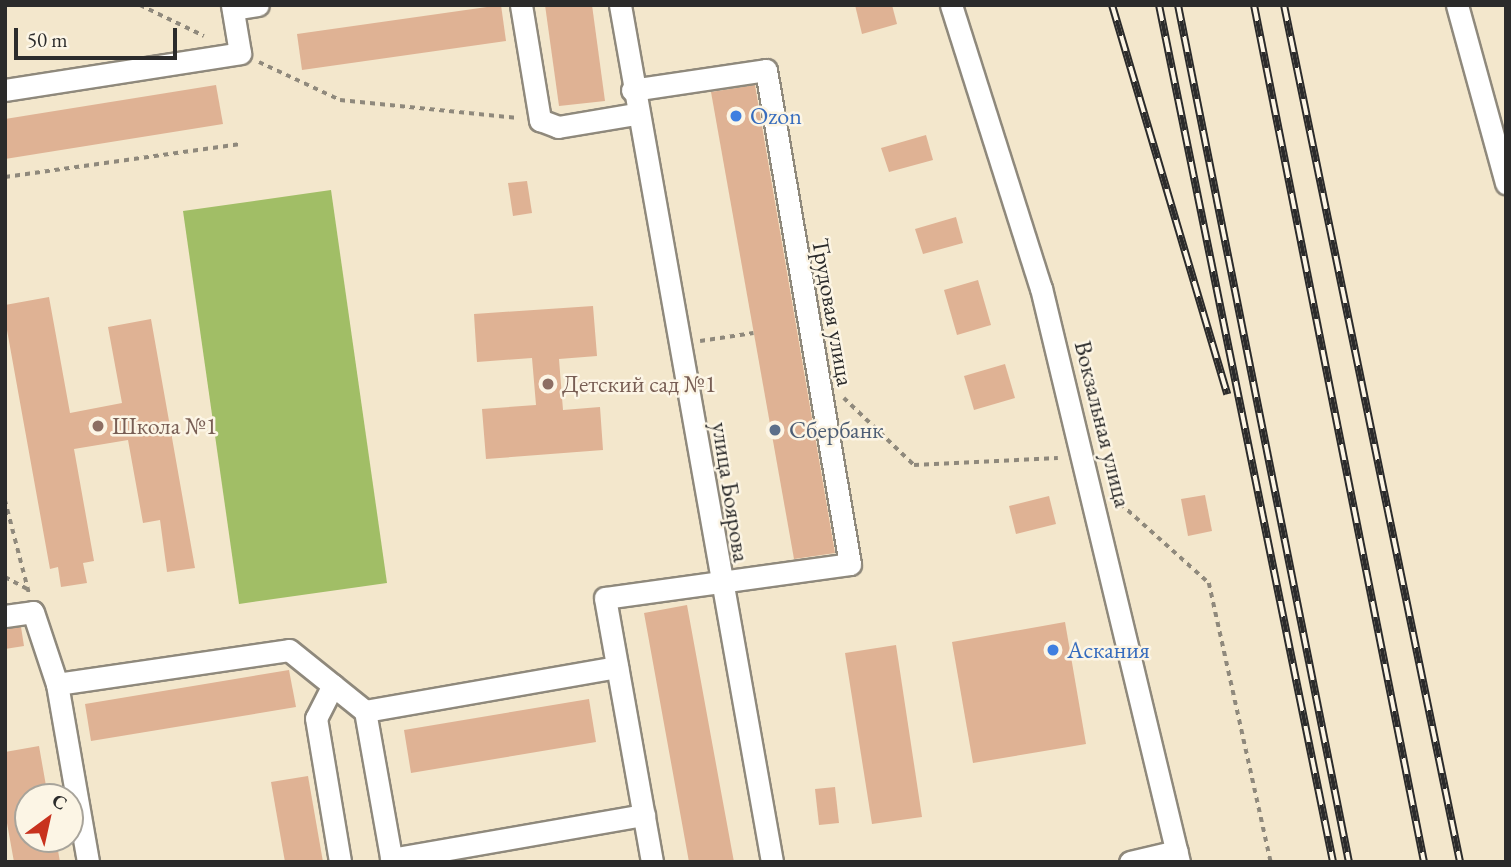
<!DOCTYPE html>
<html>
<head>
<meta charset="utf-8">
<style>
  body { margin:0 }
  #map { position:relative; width:1511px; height:867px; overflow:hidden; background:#f3e7cc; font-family:"EB Garamond",serif }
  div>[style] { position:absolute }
  .green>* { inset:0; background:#a1be66 }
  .building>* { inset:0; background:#dfb294 }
  .path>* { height:3.5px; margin-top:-1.75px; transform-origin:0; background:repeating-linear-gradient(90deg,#8f897c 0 5px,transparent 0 10px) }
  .roads { filter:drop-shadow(2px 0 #8f897c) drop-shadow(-2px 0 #8f897c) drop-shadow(0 2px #8f897c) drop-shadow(0 -2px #8f897c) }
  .minor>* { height:21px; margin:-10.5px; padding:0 10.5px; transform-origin:10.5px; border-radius:10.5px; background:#fff }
  .rail>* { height:8px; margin-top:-4px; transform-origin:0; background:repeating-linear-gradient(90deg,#fcf5e5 0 16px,#2b2b2b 0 32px); box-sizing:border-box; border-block:2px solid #2b2b2b }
  .dots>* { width:19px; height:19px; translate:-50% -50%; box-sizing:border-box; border:4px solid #fcf5e5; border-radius:50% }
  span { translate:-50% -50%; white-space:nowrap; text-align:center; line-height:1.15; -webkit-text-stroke:5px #fcf5e5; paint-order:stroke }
  .shop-label { font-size:24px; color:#366cbe }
  .left { translate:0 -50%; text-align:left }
  .street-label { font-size:24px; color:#2b2b2b }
  .education-label { font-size:24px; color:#785e54 }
  .service-label { font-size:24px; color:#4e5e75 }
  .frame { position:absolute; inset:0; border:7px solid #2b2b2b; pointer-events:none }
  .north { position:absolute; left:14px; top:783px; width:70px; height:70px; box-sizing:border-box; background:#fcf5e5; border:2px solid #a8a49b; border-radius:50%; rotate:33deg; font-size:19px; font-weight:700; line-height:28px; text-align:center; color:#2b2b2b }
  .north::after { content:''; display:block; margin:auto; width:24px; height:32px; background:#c8321e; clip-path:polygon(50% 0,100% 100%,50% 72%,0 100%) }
  .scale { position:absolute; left:14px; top:28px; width:163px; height:32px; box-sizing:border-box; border:4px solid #2b2b2b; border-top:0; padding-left:9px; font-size:21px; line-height:24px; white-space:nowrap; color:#2b2b2b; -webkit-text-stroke:5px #fcf5e5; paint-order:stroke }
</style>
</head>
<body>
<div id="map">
  <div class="green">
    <div style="clip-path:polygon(331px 190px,387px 583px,239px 604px,183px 211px)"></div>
  </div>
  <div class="building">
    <div style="clip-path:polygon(501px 5px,506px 41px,302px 70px,297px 34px)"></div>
    <div style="clip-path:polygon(545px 5px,592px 5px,605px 101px,559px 106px)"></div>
    <div style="clip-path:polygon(855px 5px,892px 5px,897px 24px,862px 34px)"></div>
    <div style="clip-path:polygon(216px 85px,223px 124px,5px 159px,5px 119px)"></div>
    <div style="clip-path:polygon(755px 85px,835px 553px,794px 559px,711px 92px)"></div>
    <div style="clip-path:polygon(926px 135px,933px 160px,889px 172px,881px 148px)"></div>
    <div style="clip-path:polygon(527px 181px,532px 213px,513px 216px,508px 183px)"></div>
    <div style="clip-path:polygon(956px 217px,963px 243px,923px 254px,915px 229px)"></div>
    <div style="clip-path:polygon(978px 280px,991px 325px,957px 335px,944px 290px)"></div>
    <div style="clip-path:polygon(49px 297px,70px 413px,122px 403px,108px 327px,151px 319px,195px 568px,167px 572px,160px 520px,143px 523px,128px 440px,74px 449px,94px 561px,83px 563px,87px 583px,61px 587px,58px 567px,50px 569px,5px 319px,5px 305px)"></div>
    <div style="clip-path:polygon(593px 306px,597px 356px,559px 359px,563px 410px,600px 407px,603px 450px,486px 459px,482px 409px,536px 405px,532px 358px,477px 362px,474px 314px)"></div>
    <div style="clip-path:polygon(1005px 364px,1015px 398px,974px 410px,964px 376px)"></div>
    <div style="clip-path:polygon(1205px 495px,1212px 531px,1188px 536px,1181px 499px)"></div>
    <div style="clip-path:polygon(1049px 496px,1056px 524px,1016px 534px,1009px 506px)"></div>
    <div style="clip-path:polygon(687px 605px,720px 786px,734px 862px,689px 862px,644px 613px)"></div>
    <div style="clip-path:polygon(1065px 622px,1086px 744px,973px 763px,952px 642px)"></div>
    <div style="clip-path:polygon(21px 627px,24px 646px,5px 649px,5px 629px)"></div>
    <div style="clip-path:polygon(896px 645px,922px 817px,872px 824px,845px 653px)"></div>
    <div style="clip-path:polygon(289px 670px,296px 707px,91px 741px,85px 704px)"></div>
    <div style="clip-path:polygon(589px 699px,596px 742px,411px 773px,404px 730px)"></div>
    <div style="clip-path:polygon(39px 746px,48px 797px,28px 797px,28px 839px,56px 839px,60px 862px,14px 862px,5px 812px,5px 752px)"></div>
    <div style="clip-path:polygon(308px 776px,323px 862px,285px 862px,271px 782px)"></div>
    <div style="clip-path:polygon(835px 787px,839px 823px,819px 825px,815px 789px)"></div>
  </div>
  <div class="path">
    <div style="left:140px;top:5px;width:71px;rotate:25.8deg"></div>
    <div style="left:259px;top:62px;width:89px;rotate:25.1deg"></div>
    <div style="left:340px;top:100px;width:179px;rotate:5.8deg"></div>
    <div style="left:5px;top:177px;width:236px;rotate:-8deg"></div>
    <div style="left:700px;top:341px;width:54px;rotate:-8.6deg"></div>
    <div style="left:844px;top:398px;width:97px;rotate:43.7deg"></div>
    <div style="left:914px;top:465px;width:144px;rotate:-2.8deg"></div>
    <div style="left:1113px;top:497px;width:129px;rotate:41.9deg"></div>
    <div style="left:1209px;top:583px;width:286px;rotate:77.5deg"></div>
    <div style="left:5px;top:500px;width:96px;rotate:75.5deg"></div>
    <div style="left:5px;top:577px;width:26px;rotate:28deg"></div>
  </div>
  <div class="roads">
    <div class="minor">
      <div style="left:521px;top:5px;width:117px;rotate:80.6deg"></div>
      <div style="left:540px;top:120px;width:19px;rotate:21deg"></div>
      <div style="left:558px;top:127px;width:79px;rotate:-9.5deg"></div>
      <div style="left:620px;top:5px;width:870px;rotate:79.94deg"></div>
      <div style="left:951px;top:5px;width:297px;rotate:72.4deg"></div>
      <div style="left:1041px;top:288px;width:590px;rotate:76.48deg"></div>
      <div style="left:1457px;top:5px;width:185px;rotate:74.6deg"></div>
      <div style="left:233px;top:9px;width:25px;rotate:-9deg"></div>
      <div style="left:5px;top:90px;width:238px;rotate:-8.9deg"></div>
      <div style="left:240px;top:53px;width:49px;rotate:-99.5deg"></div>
      <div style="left:632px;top:90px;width:135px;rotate:-8.5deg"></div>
      <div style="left:766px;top:70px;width:501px;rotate:80.35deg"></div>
      <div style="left:850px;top:564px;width:247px;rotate:172.1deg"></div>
      <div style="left:605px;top:598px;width:268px;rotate:79.9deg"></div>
      <div style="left:5px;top:616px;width:28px;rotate:-8deg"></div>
      <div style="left:33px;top:612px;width:76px;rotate:71.6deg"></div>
      <div style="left:57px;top:684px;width:181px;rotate:80.1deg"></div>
      <div style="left:57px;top:684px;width:234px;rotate:-8.3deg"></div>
      <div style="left:289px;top:650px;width:97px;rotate:38.8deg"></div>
      <div style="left:365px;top:711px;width:153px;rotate:79.9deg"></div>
      <div style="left:333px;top:685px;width:37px;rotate:117deg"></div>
      <div style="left:316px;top:718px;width:146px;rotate:80.5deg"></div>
      <div style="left:365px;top:711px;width:256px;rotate:-9.9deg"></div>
      <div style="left:391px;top:859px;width:257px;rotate:-9.9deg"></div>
      <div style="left:1130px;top:862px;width:48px;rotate:-13.2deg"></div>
    </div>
  </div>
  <div class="rail">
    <div style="left:1112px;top:5px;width:406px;rotate:73.5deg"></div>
    <div style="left:1159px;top:5px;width:874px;rotate:78.52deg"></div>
    <div style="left:1178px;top:5px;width:874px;rotate:78.72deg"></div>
    <div style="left:1254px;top:5px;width:874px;rotate:78.78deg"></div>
    <div style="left:1284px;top:5px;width:875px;rotate:78.39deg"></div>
  </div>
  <div class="dots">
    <div style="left:736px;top:116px;background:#3f7fe0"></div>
    <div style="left:548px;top:384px;background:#8d6e63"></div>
    <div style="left:98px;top:426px;background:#8d6e63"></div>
    <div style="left:775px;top:430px;background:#5c6f8a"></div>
    <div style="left:1053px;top:650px;background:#3f7fe0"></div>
  </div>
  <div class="shop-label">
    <span class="left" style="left:750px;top:116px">Ozon</span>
    <span class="left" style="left:1067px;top:650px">Аскания</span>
  </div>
  <div class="street-label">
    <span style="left:833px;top:312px;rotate:80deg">Трудовая улица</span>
    <span style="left:1103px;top:424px;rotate:76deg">Вокзальная улица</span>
    <span style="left:731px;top:492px;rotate:81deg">улица Боярова</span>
  </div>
  <div class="education-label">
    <span class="left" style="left:562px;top:384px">Детский сад №1</span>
    <span class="left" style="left:112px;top:426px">Школа №1</span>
  </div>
  <div class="service-label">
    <span class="left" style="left:789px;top:430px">Сбербанк</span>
  </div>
  <div class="frame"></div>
  <div class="north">С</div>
  <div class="scale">50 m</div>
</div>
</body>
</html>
